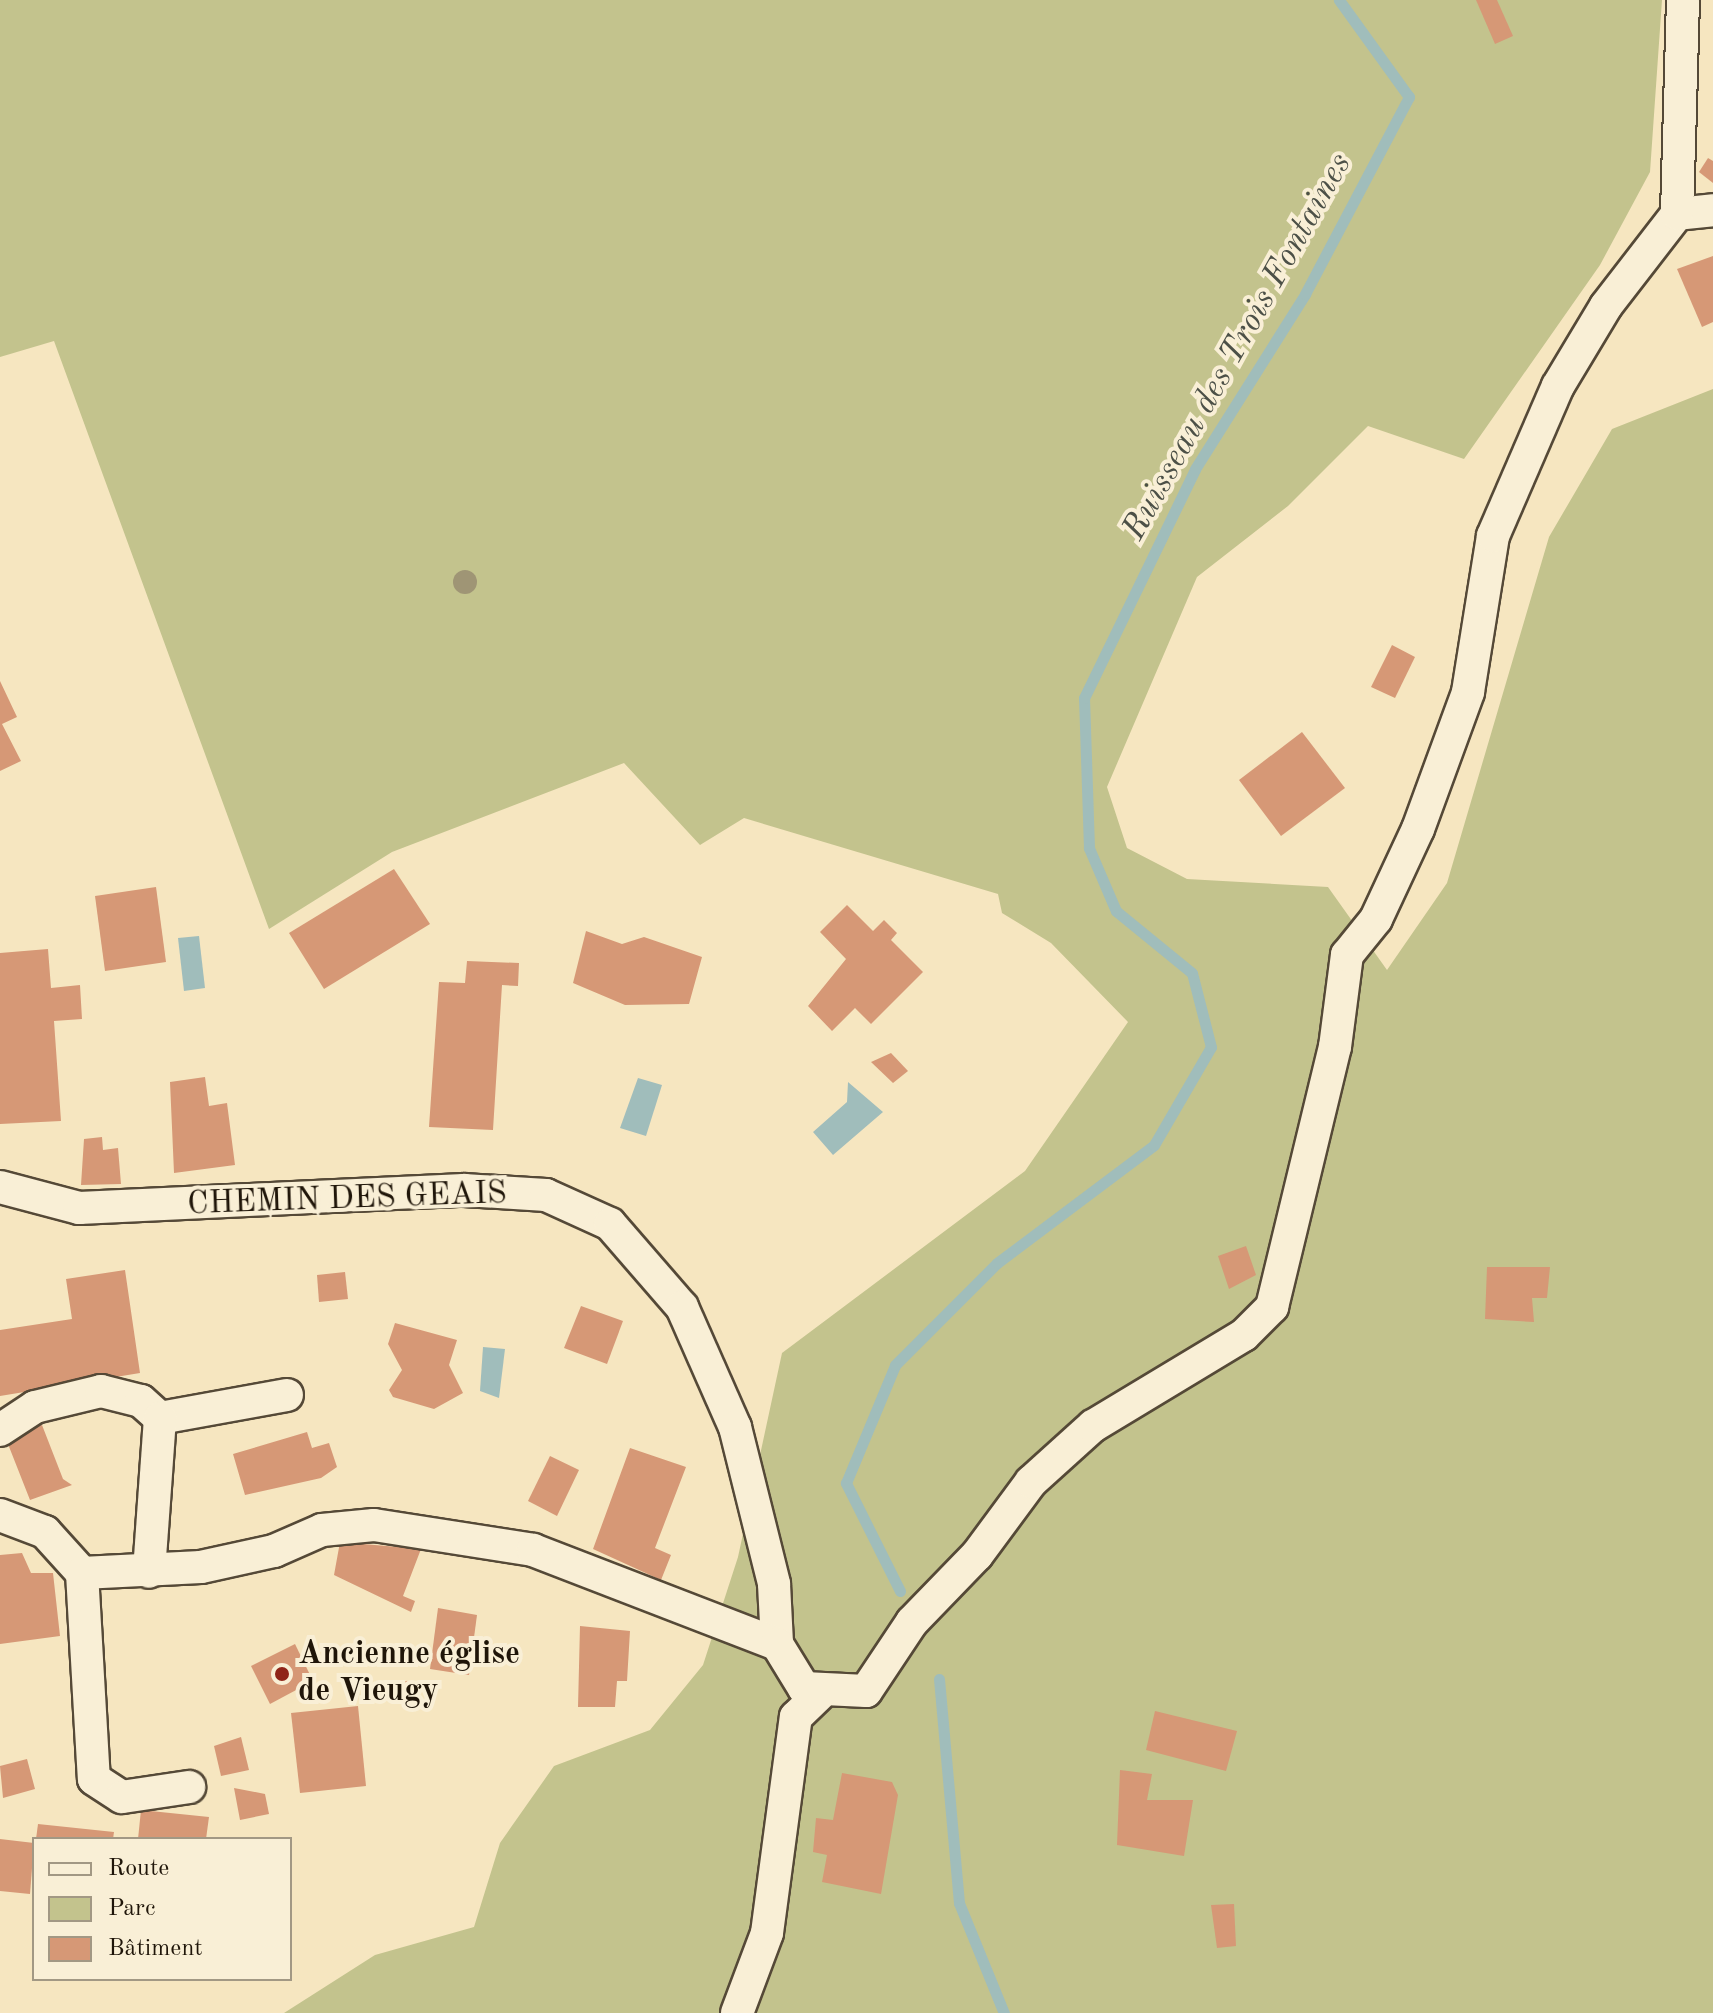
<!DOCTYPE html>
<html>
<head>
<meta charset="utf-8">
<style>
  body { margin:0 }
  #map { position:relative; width:1713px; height:2013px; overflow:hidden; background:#f6e6c0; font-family:"Old Standard TT",serif }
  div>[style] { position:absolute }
  .green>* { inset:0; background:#c3c38d }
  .water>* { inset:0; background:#a0bdbb }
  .stream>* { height:11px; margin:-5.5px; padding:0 5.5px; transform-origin:5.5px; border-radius:5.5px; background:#a0bdbb }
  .building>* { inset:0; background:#d69876 }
  .roads { filter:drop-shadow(2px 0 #554937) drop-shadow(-2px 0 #554937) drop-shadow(0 2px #554937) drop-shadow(0 -2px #554937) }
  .street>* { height:32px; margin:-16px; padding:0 16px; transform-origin:16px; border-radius:16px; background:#f9efd6 }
  .trees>* { width:24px; height:24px; margin:-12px; border-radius:50%; background:#9f9575 }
  .dots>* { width:22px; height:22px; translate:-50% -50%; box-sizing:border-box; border:4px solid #f9efd6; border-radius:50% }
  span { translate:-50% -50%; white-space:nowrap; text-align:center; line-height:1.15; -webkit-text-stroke:8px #f9efd6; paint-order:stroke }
  .street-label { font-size:32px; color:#1f1509 }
  .poi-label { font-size:32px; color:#1f1509; font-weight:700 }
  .left { translate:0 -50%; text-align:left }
  .water-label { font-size:34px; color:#4c5047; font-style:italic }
  .legend { position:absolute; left:32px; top:1837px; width:260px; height:144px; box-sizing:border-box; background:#f9efd6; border:2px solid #a29884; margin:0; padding:10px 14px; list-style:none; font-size:24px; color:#1f1509 }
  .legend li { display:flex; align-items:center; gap:16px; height:40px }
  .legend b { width:40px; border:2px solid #a29884 }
</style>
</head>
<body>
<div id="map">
  <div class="green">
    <div style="clip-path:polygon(0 0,1662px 0,1650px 172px,1600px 265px,1464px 459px,1368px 426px,1288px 506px,1197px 577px,1107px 787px,1127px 848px,1187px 879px,1328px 887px,1387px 970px,1447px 883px,1549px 537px,1612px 429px,1713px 389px,1713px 2013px,284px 2013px,375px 1955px,474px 1927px,500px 1843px,554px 1766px,650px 1730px,703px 1665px,738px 1557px,782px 1353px,1025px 1171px,1128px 1022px,1051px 943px,1002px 913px,998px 894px,744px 818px,700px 845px,624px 763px,392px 852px,269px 929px,54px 341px,0 357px)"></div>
  </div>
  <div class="water">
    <div style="clip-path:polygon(199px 936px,205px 988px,184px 991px,178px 938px)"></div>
    <div style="clip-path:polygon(638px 1078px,662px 1085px,646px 1136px,620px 1128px)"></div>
    <div style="clip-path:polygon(848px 1082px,883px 1112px,833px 1155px,813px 1132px,847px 1102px)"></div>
    <div style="clip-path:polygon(483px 1347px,505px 1349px,499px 1398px,480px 1391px)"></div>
  </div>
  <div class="stream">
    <div style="left:900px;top:1591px;width:121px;rotate:-116.6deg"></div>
    <div style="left:846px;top:1483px;width:128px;rotate:-67.4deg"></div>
    <div style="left:895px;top:1365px;width:144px;rotate:-45deg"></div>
    <div style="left:997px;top:1263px;width:196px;rotate:-36.9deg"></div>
    <div style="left:1154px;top:1145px;width:113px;rotate:-59.8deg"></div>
    <div style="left:1211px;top:1047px;width:76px;rotate:-104.4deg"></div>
    <div style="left:1192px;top:973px;width:98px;rotate:-140.8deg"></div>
    <div style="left:1116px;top:911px;width:69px;rotate:-113.2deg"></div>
    <div style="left:1089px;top:848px;width:150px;rotate:-91.9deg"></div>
    <div style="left:1084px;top:698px;width:254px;rotate:-64.1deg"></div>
    <div style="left:1195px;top:469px;width:207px;rotate:-57.8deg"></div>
    <div style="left:1305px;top:294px;width:223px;rotate:-62.2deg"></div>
    <div style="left:1409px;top:97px;width:120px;rotate:-125.8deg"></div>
    <div style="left:939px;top:1679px;width:225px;rotate:84.9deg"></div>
    <div style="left:959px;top:1903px;width:119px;rotate:67.8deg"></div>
  </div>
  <div class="building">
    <div style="clip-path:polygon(1476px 0,1497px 0,1513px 36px,1495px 44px)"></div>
    <div style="clip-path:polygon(1708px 158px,1713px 161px,1713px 183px,1699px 172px)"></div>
    <div style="clip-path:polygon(1713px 256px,1713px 322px,1702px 327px,1677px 269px)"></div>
    <div style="clip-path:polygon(1392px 645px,1415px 657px,1395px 698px,1371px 687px)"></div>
    <div style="clip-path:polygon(0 681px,17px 717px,2px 724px,21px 761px,0 771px)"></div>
    <div style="clip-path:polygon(1302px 732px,1345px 788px,1281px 836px,1239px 780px)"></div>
    <div style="clip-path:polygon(394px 869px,430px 924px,324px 989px,289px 933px)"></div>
    <div style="clip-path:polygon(156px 887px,166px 962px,105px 971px,95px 896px)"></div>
    <div style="clip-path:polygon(847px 905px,873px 931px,884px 920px,897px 933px,891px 940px,923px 972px,871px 1024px,855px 1008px,832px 1031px,808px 1006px,846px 959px,820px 932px)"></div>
    <div style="clip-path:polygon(586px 931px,622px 944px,644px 937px,702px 957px,689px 1004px,625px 1005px,573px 983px)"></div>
    <div style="clip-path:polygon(48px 949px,51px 988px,80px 985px,82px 1019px,54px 1021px,61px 1121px,0 1124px,0 953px)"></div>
    <div style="clip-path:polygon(467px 961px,519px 963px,518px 986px,502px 985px,493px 1130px,429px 1127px,439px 982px,465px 983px)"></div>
    <div style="clip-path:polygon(891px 1053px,908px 1071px,893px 1083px,871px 1062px)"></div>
    <div style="clip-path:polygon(205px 1077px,209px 1106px,227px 1103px,235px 1165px,174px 1173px,170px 1082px)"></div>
    <div style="clip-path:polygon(102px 1137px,103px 1150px,118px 1148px,121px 1184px,81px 1185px,84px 1139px)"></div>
    <div style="clip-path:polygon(1246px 1246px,1256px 1275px,1229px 1289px,1218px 1256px)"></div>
    <div style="clip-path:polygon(1487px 1267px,1550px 1267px,1547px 1298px,1532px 1298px,1534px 1322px,1485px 1319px)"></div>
    <div style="clip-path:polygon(125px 1270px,140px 1373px,0 1396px,0 1330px,72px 1319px,66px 1279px)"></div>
    <div style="clip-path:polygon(345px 1272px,348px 1299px,319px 1302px,317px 1275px)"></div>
    <div style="clip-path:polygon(581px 1306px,623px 1321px,607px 1364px,564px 1348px)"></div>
    <div style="clip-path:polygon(395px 1323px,457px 1340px,449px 1365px,463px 1393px,434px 1409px,393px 1397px,389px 1390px,402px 1370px,388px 1344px)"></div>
    <div style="clip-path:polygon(42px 1425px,63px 1479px,72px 1485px,30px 1500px,6px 1439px)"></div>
    <div style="clip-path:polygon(307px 1432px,312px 1448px,329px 1443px,337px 1467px,321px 1478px,245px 1495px,233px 1454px)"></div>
    <div style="clip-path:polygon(630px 1448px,686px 1467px,655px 1548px,671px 1555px,661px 1580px,593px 1549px)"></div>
    <div style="clip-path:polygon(550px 1456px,579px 1470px,557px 1516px,528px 1501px)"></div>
    <div style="clip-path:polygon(340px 1542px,421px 1549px,403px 1596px,415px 1601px,411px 1612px,334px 1575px)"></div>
    <div style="clip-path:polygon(22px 1553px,31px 1573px,59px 1573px,53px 1573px,60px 1636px,0 1644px,0 1555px)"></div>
    <div style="clip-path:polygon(438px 1608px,477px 1615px,469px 1675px,430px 1669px)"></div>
    <div style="clip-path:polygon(580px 1626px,630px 1631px,627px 1681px,617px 1681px,615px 1707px,578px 1707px)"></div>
    <div style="clip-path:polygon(295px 1644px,313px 1681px,270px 1704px,251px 1666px)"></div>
    <div style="clip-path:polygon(375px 1681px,408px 1681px,409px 1697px,375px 1697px)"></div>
    <div style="clip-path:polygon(358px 1706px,366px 1786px,300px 1793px,291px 1713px)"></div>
    <div style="clip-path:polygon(1155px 1711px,1237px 1731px,1226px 1771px,1146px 1750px)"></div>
    <div style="clip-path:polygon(241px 1737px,249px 1770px,221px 1776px,214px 1746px)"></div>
    <div style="clip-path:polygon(27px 1759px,35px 1789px,3px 1798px,0 1766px)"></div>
    <div style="clip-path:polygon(1120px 1770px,1152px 1774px,1147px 1800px,1193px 1800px,1184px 1856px,1117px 1845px)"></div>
    <div style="clip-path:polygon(842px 1773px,892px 1782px,898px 1795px,881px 1894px,822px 1882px,827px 1855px,813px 1852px,816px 1818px,833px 1820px)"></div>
    <div style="clip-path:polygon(234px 1788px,265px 1794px,269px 1814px,240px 1820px)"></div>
    <div style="clip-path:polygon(141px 1810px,209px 1817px,206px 1839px,138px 1839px)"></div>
    <div style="clip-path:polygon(38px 1824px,114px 1832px,113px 1839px,36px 1839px)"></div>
    <div style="clip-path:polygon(0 1839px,34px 1843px,30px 1894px,0 1891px)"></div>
    <div style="clip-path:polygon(1234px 1904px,1236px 1946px,1217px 1948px,1211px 1905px)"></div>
  </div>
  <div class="roads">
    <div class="street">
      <div style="left:1677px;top:214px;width:36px;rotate:-6deg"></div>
      <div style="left:0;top:1187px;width:82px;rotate:14.9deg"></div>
      <div style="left:79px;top:1208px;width:385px;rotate:-2.7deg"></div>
      <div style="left:464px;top:1190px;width:82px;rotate:3.5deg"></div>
      <div style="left:546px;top:1195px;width:70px;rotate:24.4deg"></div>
      <div style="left:610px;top:1224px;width:110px;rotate:49.1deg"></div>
      <div style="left:682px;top:1307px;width:131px;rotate:66.2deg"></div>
      <div style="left:735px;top:1427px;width:162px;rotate:76deg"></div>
      <div style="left:774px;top:1584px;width:60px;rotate:87.1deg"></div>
      <div style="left:160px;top:1418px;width:129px;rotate:-10.3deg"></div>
      <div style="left:0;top:1430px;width:42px;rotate:-33.3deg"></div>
      <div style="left:35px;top:1407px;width:68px;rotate:-13.6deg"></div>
      <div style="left:101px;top:1391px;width:41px;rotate:14deg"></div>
      <div style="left:141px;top:1401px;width:25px;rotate:42deg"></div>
      <div style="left:160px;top:1418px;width:154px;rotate:94.1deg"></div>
      <div style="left:0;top:1515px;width:48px;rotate:20.7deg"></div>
      <div style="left:45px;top:1532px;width:55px;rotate:47.9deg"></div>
      <div style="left:82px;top:1573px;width:206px;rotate:86.7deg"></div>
      <div style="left:94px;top:1779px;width:33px;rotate:33deg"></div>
      <div style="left:122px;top:1797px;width:68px;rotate:-8.5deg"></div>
      <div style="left:82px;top:1573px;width:119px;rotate:-2.9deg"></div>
      <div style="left:201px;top:1567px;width:75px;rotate:-12.4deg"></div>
      <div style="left:274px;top:1551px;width:52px;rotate:-23.6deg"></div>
      <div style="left:322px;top:1530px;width:52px;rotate:-5.5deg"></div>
      <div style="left:374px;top:1525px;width:161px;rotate:8.9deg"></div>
      <div style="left:533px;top:1550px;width:261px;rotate:21.1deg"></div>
      <div style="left:777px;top:1644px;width:52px;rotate:58.5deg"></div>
      <div style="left:804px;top:1688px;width:62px;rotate:2.8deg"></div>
      <div style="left:866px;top:1691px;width:83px;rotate:-56.3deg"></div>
      <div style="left:912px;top:1622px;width:93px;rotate:-45.9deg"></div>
      <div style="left:977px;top:1555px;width:91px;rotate:-53.5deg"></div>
      <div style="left:1031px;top:1482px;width:84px;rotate:-42.1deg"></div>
      <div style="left:1093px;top:1426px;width:176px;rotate:-31.1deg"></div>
      <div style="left:1244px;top:1335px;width:40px;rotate:-45deg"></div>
      <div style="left:1272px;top:1307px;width:268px;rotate:-76.4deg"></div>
      <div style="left:1335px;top:1047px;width:93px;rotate:-82.6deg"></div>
      <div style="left:1347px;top:955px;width:46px;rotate:-51.1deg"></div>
      <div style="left:1376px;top:919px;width:99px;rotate:-65deg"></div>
      <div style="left:1418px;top:829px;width:146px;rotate:-69.9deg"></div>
      <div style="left:1468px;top:692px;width:158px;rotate:-80.9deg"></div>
      <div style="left:1493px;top:536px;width:163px;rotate:-66.6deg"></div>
      <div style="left:1558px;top:386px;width:93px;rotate:-59deg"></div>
      <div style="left:1606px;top:306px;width:116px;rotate:-52.3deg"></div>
      <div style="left:1677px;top:214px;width:214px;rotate:-88.4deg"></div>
      <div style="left:737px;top:2013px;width:85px;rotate:-69.4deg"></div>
      <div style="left:767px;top:1933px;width:218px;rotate:-82.4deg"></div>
      <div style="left:796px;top:1717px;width:32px;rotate:-44deg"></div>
    </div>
  </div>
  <div class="trees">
    <div style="left:465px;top:582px"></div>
  </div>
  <div class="dots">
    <div style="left:282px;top:1674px;background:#8f2418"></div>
  </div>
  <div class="street-label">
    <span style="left:347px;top:1200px;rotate:-2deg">CHEMIN DES GEAIS</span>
  </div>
  <div class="poi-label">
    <span class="left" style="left:298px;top:1674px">Ancienne église<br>de Vieugy</span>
  </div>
  <div class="water-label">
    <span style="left:1238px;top:347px;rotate:-61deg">Ruisseau des Trois Fontaines</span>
  </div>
  <ul class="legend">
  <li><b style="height:10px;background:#f9efd6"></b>Route</li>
  <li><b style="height:22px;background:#c3c38d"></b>Parc</li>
  <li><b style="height:22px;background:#d69876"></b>Bâtiment</li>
  </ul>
</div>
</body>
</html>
